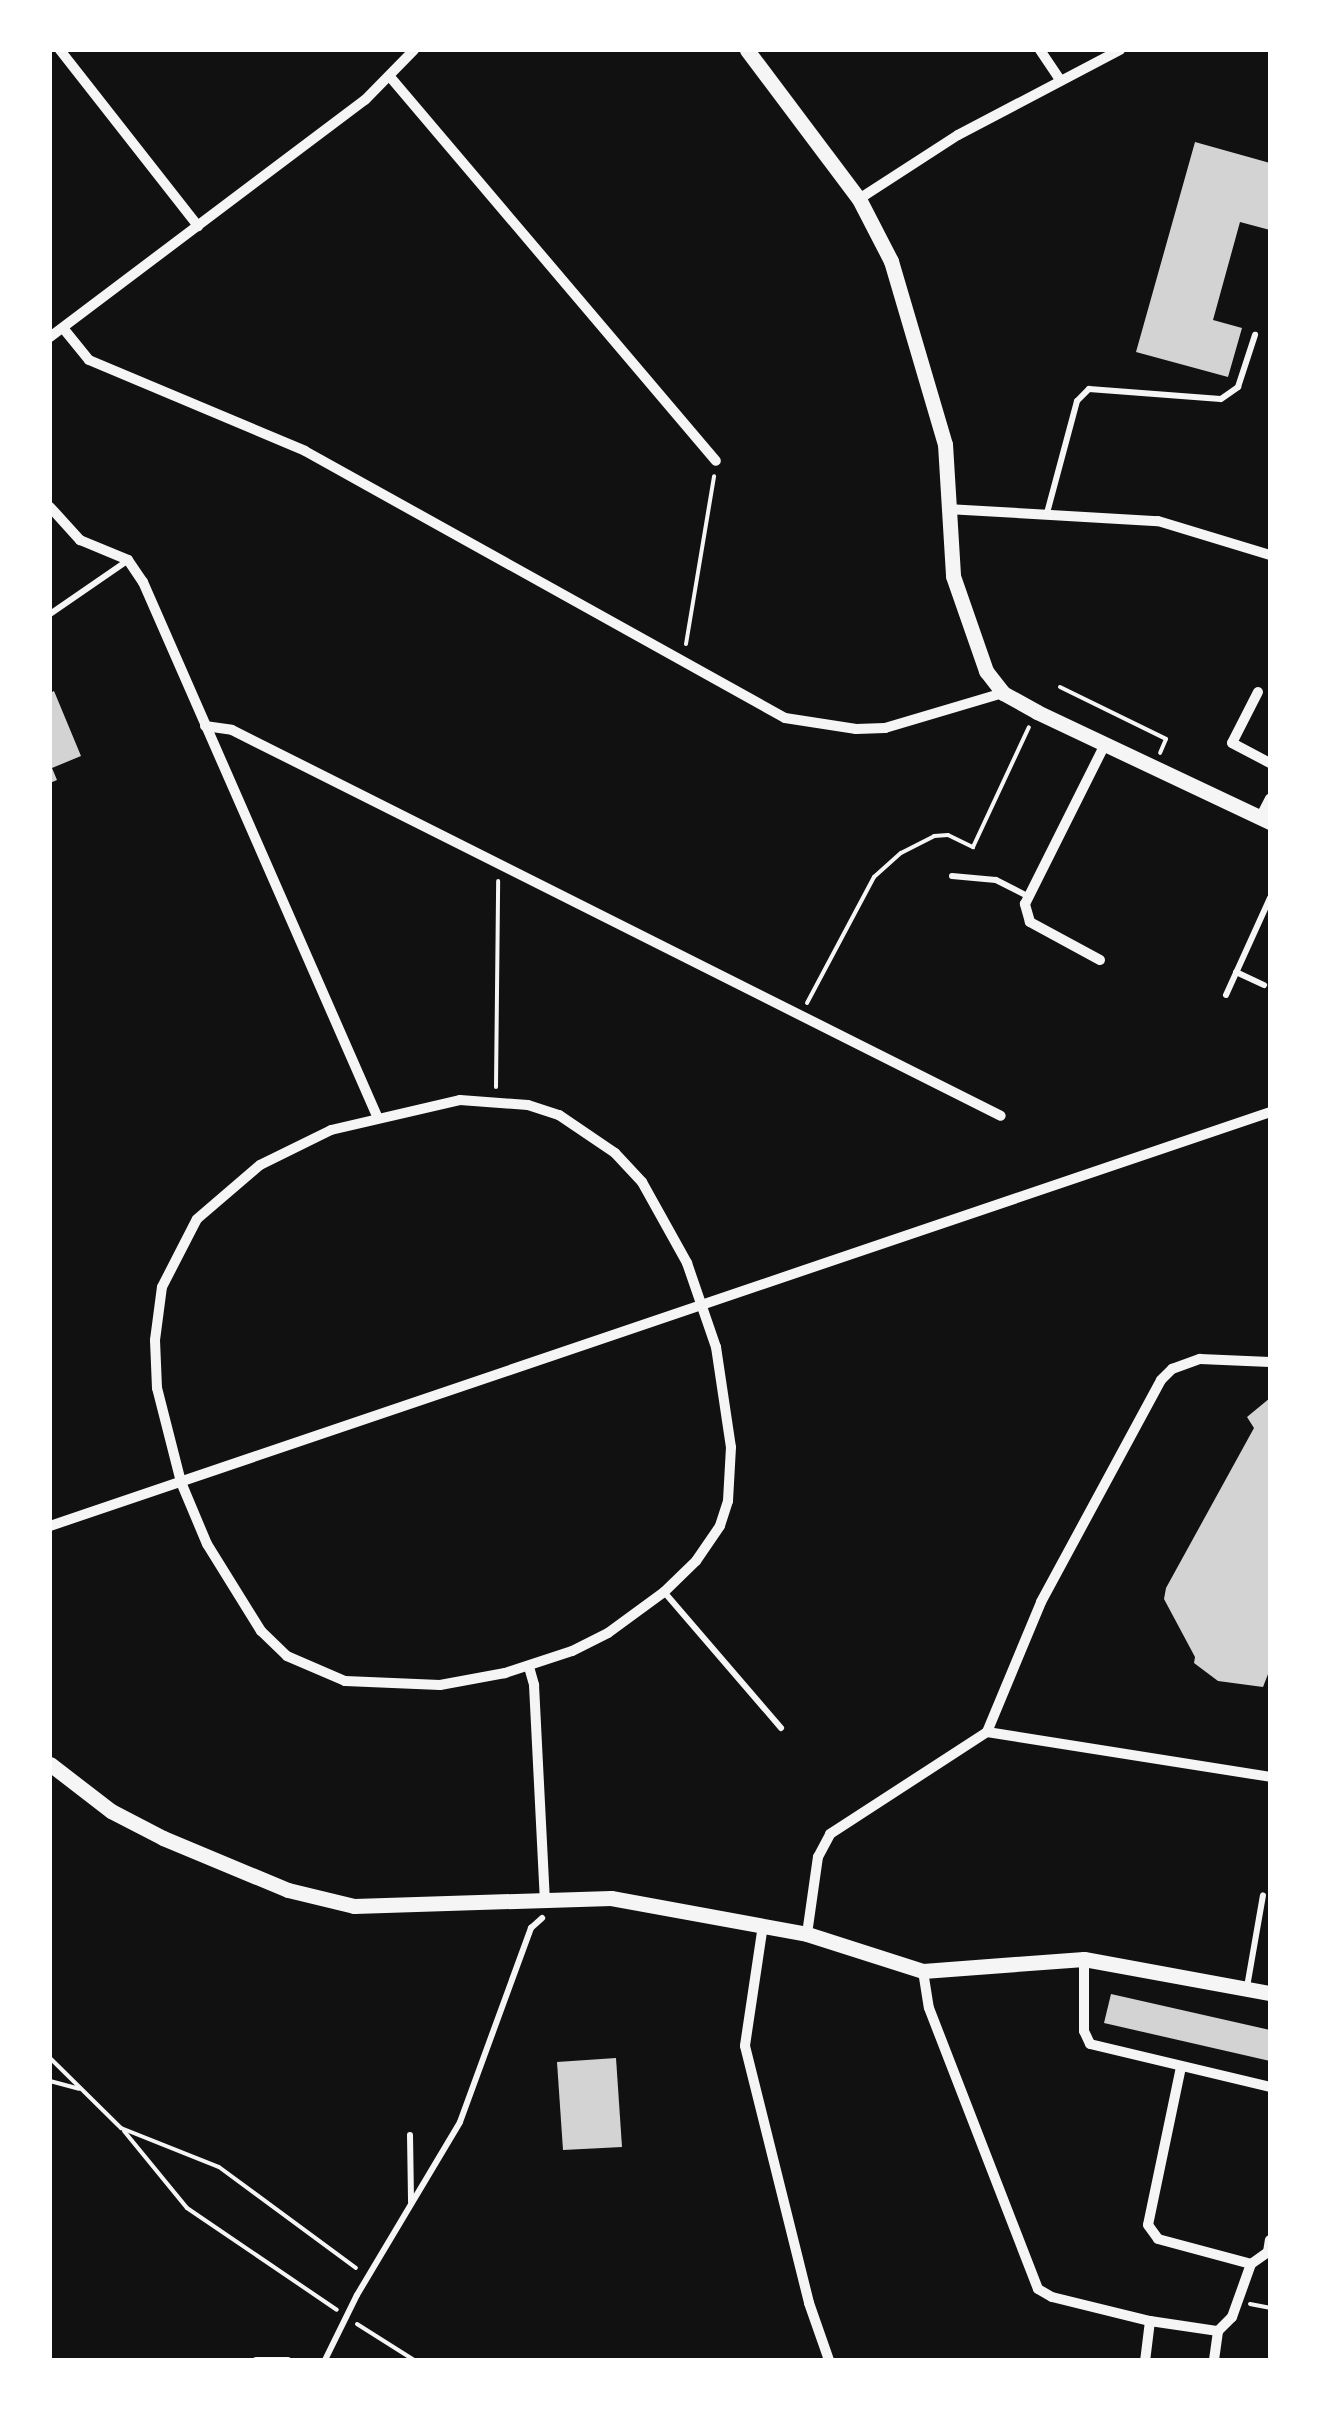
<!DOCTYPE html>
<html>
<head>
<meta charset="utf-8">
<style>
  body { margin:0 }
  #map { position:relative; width:1320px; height:2410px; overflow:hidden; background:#111; font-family:"IBM Plex Sans",sans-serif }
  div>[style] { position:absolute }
  .building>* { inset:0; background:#d3d3d3 }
  .path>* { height:4px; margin:-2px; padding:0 2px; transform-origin:2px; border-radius:2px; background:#f5f5f5 }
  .service>* { height:6px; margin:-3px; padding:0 3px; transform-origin:3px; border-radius:3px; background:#f5f5f5 }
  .minor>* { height:10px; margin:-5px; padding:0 5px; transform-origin:5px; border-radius:5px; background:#f5f5f5 }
  .tertiary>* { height:15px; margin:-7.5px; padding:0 7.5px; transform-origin:7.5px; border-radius:7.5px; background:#f5f5f5 }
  span { translate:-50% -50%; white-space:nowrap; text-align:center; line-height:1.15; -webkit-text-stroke:10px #fff; paint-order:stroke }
  .frame { position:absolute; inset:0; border:52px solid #fff; pointer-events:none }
</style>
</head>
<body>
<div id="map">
  <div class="building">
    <div style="clip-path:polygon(1195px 142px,1270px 163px,1270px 230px,1240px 222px,1213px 320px,1242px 328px,1228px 377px,1136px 352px)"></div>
    <div style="clip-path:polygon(54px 691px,81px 756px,52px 768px,57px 780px,50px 783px,50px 693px)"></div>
    <div style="clip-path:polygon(1270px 1398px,1270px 1669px,1263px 1687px,1218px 1681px,1194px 1663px,1195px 1657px,1164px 1599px,1166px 1588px,1254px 1428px,1247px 1417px)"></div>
    <div style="clip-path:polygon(1111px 1994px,1270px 2030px,1270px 2061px,1104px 2023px)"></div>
    <div style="clip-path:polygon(616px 2058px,622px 2147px,563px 2150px,557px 2062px)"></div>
  </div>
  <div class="path">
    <div style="left:686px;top:644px;width:170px;rotate:-80.5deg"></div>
    <div style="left:1060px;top:687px;width:118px;rotate:26.1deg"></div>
    <div style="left:1166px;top:739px;width:15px;rotate:113deg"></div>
    <div style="left:807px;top:1003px;width:143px;rotate:-62deg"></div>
    <div style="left:874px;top:877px;width:36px;rotate:-42deg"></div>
    <div style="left:901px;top:853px;width:37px;rotate:-27deg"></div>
    <div style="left:934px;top:836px;width:14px;rotate:-4deg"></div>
    <div style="left:948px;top:835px;width:28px;rotate:26deg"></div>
    <div style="left:973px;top:847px;width:132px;rotate:-65deg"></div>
    <div style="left:496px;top:1087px;width:206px;rotate:-89.4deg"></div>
    <div style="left:50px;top:2058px;width:100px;rotate:44.6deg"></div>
    <div style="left:121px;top:2128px;width:105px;rotate:21.7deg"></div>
    <div style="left:219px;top:2167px;width:170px;rotate:36.4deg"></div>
    <div style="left:50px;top:2081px;width:30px;rotate:15deg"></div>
    <div style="left:124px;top:2131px;width:99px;rotate:50.7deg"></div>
    <div style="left:187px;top:2208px;width:181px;rotate:34.2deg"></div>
    <div style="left:1250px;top:2304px;width:20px;rotate:11deg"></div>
    <div style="left:357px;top:2324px;width:67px;rotate:32.3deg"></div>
  </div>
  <div class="service">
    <div style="left:1047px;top:513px;width:116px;rotate:-75deg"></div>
    <div style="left:1077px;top:401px;width:17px;rotate:-45deg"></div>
    <div style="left:1089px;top:389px;width:132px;rotate:4.3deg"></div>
    <div style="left:1221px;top:399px;width:21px;rotate:-35deg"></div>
    <div style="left:1238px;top:387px;width:55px;rotate:-71.9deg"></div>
    <div style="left:50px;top:614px;width:93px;rotate:-34.5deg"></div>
    <div style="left:952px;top:876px;width:44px;rotate:5.2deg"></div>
    <div style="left:996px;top:880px;width:36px;rotate:27deg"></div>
    <div style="left:1236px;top:972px;width:31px;rotate:25deg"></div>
    <div style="left:1226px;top:995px;width:107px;rotate:-65.6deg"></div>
    <div style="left:665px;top:1593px;width:178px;rotate:49.3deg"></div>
    <div style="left:1247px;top:1987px;width:93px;rotate:-80.1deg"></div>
    <div style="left:410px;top:2135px;width:67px;rotate:89.1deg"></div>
    <div style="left:256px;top:2360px;width:32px"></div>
    <div style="left:325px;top:2360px;width:72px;rotate:-63.8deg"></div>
    <div style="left:357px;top:2295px;width:201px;rotate:-59.2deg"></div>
    <div style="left:460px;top:2122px;width:207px;rotate:-69.9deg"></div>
    <div style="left:531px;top:1928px;width:15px;rotate:-42deg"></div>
  </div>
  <div class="minor">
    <div style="left:60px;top:50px;width:224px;rotate:51.9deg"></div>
    <div style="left:1040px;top:50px;width:37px;rotate:56deg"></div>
    <div style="left:391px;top:78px;width:502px;rotate:49.68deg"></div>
    <div style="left:859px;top:199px;width:118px;rotate:-32.9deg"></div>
    <div style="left:958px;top:135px;width:183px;rotate:-27.7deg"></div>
    <div style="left:63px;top:328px;width:41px;rotate:50.9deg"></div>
    <div style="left:89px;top:360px;width:234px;rotate:22.8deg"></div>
    <div style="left:305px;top:451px;width:549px;rotate:29.08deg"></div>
    <div style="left:785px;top:718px;width:72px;rotate:8.8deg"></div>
    <div style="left:856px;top:729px;width:29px;rotate:-2deg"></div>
    <div style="left:885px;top:728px;width:123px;rotate:-16.5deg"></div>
    <div style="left:50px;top:337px;width:394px;rotate:-37deg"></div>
    <div style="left:365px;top:100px;width:70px;rotate:-45.6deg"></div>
    <div style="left:50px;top:507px;width:45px;rotate:47.7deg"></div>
    <div style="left:80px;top:540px;width:52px;rotate:22.6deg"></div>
    <div style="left:128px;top:560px;width:27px;rotate:56deg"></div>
    <div style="left:143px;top:582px;width:583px;rotate:66.34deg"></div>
    <div style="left:947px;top:509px;width:211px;rotate:3.3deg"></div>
    <div style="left:1158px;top:521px;width:117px;rotate:16.9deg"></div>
    <div style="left:1258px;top:692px;width:57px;rotate:117deg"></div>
    <div style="left:1232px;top:743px;width:43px;rotate:27.8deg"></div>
    <div style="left:205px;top:726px;width:27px;rotate:8deg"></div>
    <div style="left:232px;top:730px;width:860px;rotate:26.65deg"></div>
    <div style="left:1260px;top:818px;width:22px;rotate:-63deg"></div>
    <div style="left:1100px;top:960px;width:80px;rotate:-151.5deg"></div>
    <div style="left:1030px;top:922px;width:19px;rotate:-106deg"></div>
    <div style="left:1025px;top:904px;width:179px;rotate:-63.4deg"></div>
    <div style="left:460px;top:1100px;width:68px;rotate:4.2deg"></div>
    <div style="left:528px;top:1105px;width:33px;rotate:18deg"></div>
    <div style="left:559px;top:1115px;width:68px;rotate:34.2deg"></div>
    <div style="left:615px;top:1153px;width:40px;rotate:47deg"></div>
    <div style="left:642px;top:1182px;width:93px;rotate:60.9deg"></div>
    <div style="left:687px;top:1263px;width:89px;rotate:71deg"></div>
    <div style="left:716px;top:1347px;width:101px;rotate:81.5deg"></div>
    <div style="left:731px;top:1447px;width:54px;rotate:93.2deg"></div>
    <div style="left:728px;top:1501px;width:26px;rotate:108deg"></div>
    <div style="left:720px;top:1526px;width:42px;rotate:124.4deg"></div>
    <div style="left:696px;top:1561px;width:45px;rotate:135.9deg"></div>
    <div style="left:664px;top:1592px;width:69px;rotate:143.8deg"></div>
    <div style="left:608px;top:1633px;width:40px;rotate:153.4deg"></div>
    <div style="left:572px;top:1651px;width:71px;rotate:161.8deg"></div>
    <div style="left:505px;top:1673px;width:66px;rotate:169.5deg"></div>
    <div style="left:440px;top:1685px;width:95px;rotate:-177.6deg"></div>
    <div style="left:345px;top:1681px;width:63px;rotate:-156.7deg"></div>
    <div style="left:287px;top:1656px;width:36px;rotate:-136deg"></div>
    <div style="left:261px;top:1631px;width:102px;rotate:-121.8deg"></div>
    <div style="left:207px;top:1544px;width:67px;rotate:-112.8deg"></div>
    <div style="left:181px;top:1482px;width:97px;rotate:-104.3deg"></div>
    <div style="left:157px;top:1388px;width:48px;rotate:-92.4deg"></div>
    <div style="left:155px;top:1340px;width:53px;rotate:-82.5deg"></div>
    <div style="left:162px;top:1287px;width:76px;rotate:-62.8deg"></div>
    <div style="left:197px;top:1219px;width:83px;rotate:-40.6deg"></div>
    <div style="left:260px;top:1165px;width:79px;rotate:-26.2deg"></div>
    <div style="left:331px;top:1130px;width:132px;rotate:-13.1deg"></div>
    <div style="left:50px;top:1526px;width:1288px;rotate:-18.74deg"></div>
    <div style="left:529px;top:1667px;width:19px;rotate:74deg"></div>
    <div style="left:534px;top:1685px;width:216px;rotate:87.1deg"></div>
    <div style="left:987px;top:1732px;width:287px;rotate:9deg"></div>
    <div style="left:763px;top:1925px;width:122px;rotate:98.5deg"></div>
    <div style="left:745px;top:2046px;width:265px;rotate:76deg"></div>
    <div style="left:809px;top:2303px;width:60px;rotate:70.7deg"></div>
    <div style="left:807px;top:1934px;width:78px;rotate:-81.9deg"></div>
    <div style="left:818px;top:1857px;width:26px;rotate:-62deg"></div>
    <div style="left:830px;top:1834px;width:187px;rotate:-33deg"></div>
    <div style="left:987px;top:1732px;width:141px;rotate:-67.4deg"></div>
    <div style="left:1041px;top:1602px;width:252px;rotate:-61.6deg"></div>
    <div style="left:1161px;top:1380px;width:16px;rotate:-45deg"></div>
    <div style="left:1172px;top:1369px;width:30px;rotate:-20deg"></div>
    <div style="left:1200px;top:1359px;width:70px;rotate:2.5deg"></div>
    <div style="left:1084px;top:1959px;width:72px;rotate:90deg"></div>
    <div style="left:1084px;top:2031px;width:14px;rotate:65deg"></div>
    <div style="left:1090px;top:2044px;width:185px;rotate:13.4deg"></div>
    <div style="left:923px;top:1971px;width:37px;rotate:81deg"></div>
    <div style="left:929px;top:2008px;width:301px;rotate:68.8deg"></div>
    <div style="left:1038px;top:2289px;width:16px;rotate:30deg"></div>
    <div style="left:1052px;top:2297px;width:101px;rotate:13.8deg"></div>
    <div style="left:1150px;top:2321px;width:39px;rotate:97deg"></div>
    <div style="left:1181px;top:2067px;width:161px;rotate:101.8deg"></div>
    <div style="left:1148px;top:2225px;width:17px;rotate:54deg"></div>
    <div style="left:1158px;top:2239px;width:96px;rotate:15deg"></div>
    <div style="left:1150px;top:2321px;width:69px;rotate:8.4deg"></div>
    <div style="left:1214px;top:2360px;width:29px;rotate:-82deg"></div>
    <div style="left:1218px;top:2331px;width:20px;rotate:-45deg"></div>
    <div style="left:1232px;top:2317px;width:56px;rotate:-70.3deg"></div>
    <div style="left:1251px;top:2264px;width:21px;rotate:-35deg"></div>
    <div style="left:1268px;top:2252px;width:12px;rotate:-81deg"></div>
  </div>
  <div class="tertiary">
    <div style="left:747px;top:50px;width:186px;rotate:53.1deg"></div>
    <div style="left:859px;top:199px;width:70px;rotate:62.7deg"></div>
    <div style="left:891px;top:261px;width:191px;rotate:73.6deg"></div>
    <div style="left:945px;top:444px;width:132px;rotate:86.5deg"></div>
    <div style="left:953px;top:576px;width:101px;rotate:70.8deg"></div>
    <div style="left:986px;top:671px;width:28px;rotate:52deg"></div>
    <div style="left:1003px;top:693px;width:39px;rotate:29deg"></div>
    <div style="left:1037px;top:712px;width:258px;rotate:25.3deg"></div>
    <div style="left:50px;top:1764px;width:77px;rotate:37.6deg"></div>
    <div style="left:111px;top:1811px;width:59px;rotate:27.4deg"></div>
    <div style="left:163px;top:1838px;width:135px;rotate:22.6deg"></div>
    <div style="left:288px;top:1890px;width:68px;rotate:13.6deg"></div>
    <div style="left:354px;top:1906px;width:257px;rotate:-1.8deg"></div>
    <div style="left:611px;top:1898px;width:199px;rotate:10.4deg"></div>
    <div style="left:807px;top:1934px;width:122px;rotate:17.7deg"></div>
    <div style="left:923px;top:1971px;width:161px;rotate:-4.3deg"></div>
    <div style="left:1084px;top:1959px;width:189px;rotate:10.4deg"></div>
  </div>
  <div class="frame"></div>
</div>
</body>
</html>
